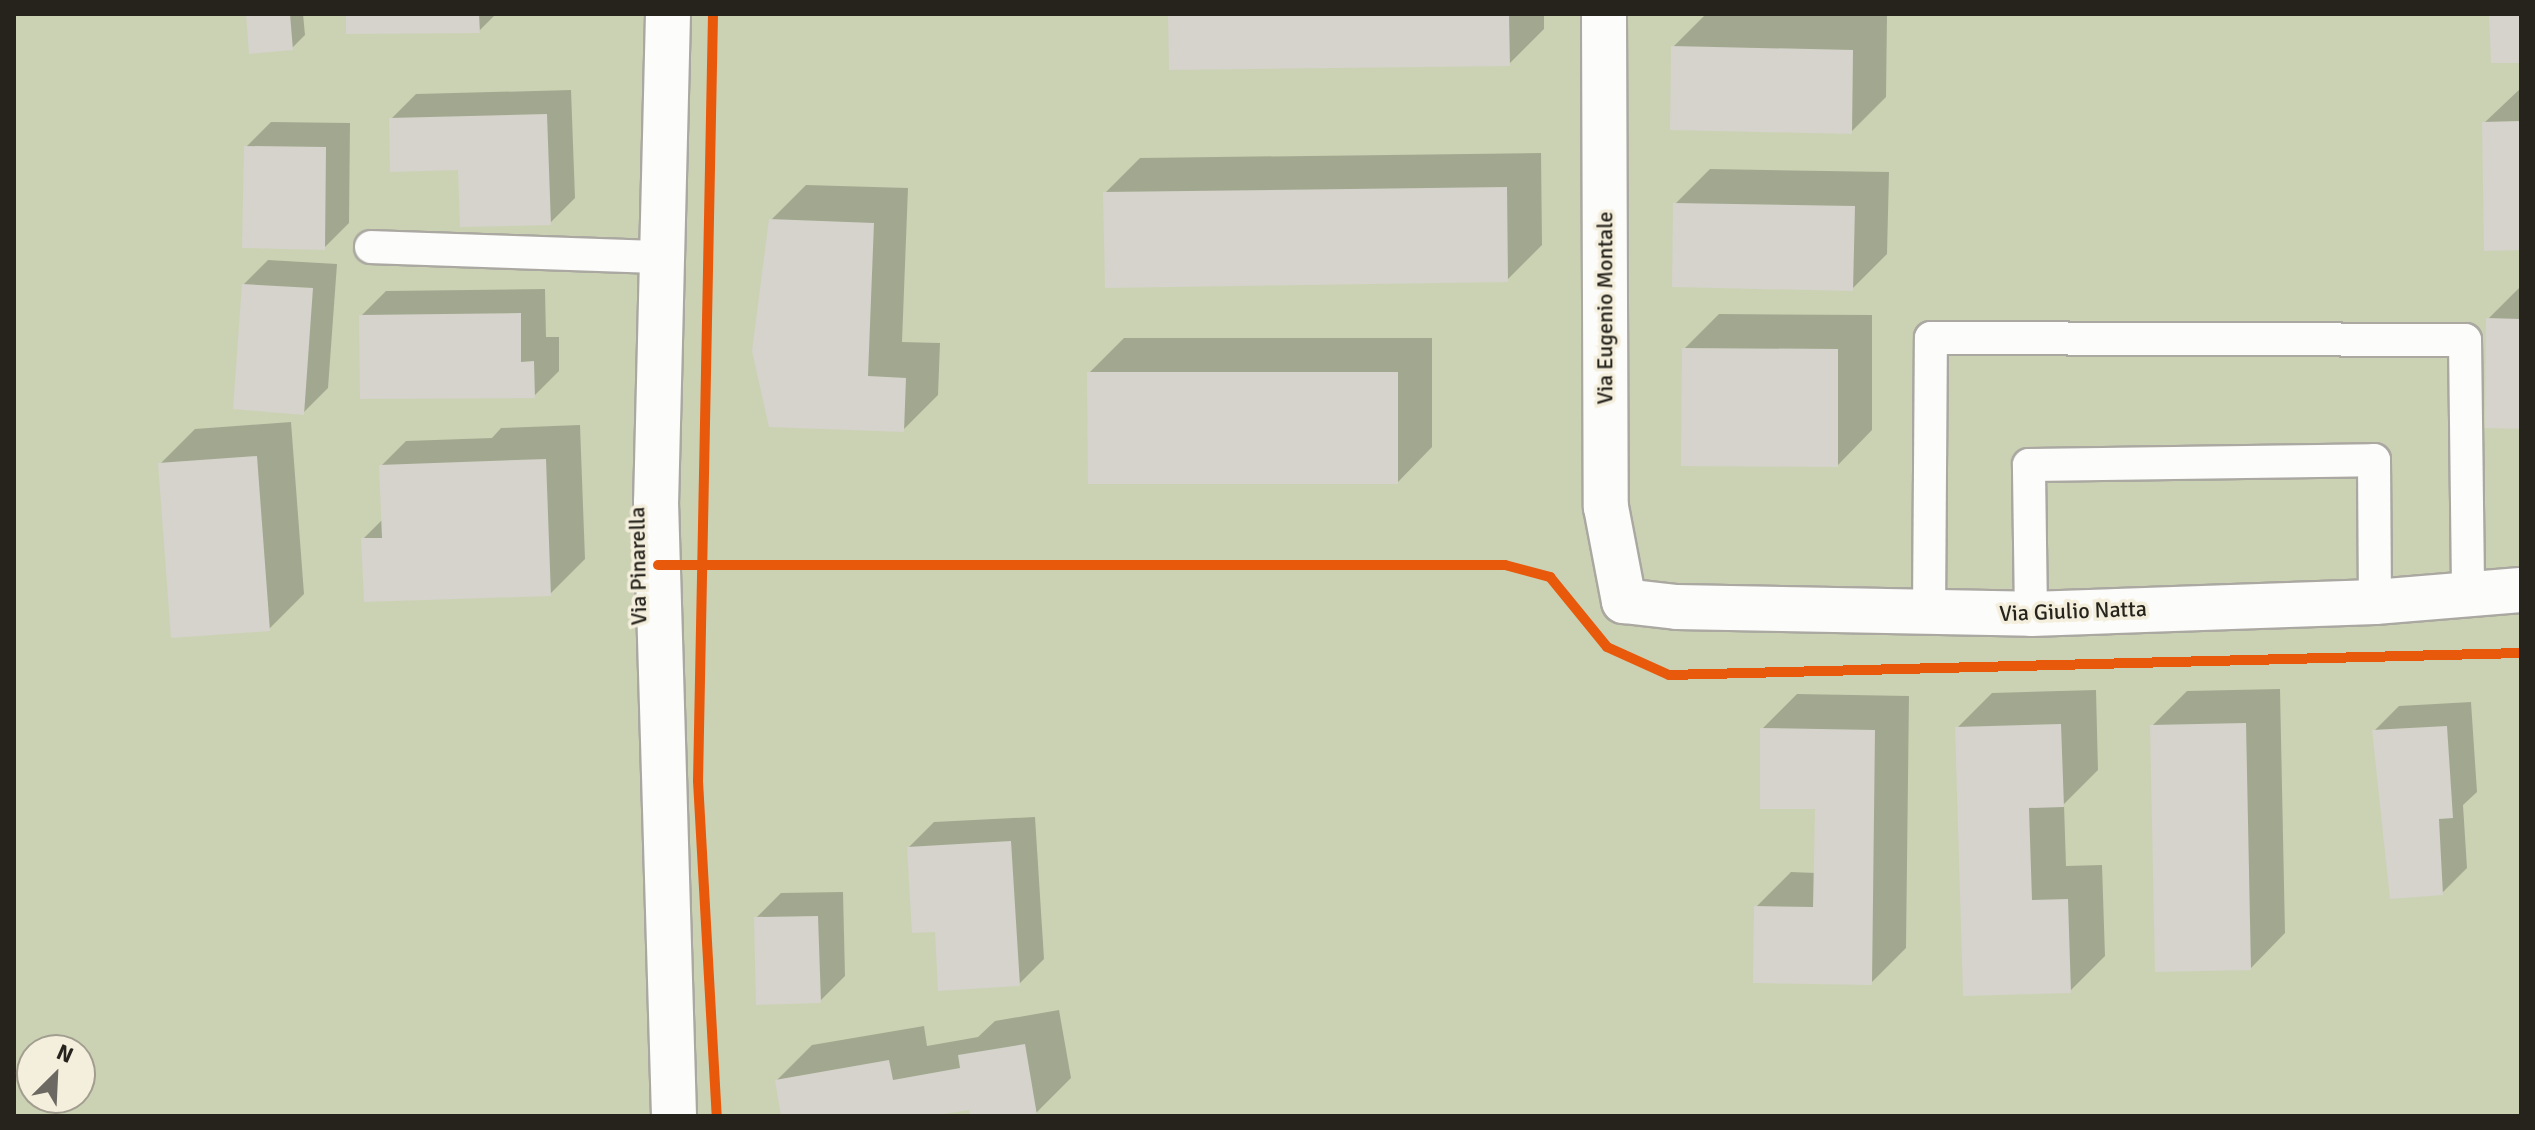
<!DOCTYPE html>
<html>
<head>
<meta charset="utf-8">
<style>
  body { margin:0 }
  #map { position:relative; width:2535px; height:1130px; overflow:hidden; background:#eeebe2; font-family:Signika,sans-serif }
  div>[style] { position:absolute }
  .forest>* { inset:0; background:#cbd2b3 }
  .shadow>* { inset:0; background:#0003 }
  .building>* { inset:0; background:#d5d3cb }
  .roads { filter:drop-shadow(2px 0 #aaa8a1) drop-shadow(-2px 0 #aaa8a1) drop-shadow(0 2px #aaa8a1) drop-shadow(0 -2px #aaa8a1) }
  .lane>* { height:32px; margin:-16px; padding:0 16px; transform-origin:16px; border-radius:16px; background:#fcfcfb }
  .street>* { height:44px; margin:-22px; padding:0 22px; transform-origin:22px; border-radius:22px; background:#fcfcfb }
  .secondary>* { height:44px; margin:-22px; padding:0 22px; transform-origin:22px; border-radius:22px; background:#fcfcfb }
  .cycleway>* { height:10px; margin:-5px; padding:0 5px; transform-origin:5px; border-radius:5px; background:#e8590c }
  span { translate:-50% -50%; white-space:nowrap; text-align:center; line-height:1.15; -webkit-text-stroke:7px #f4eedc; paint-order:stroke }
  .street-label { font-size:22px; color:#25231c }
  .frame { position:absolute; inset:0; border:16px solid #25231c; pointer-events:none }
  .north { position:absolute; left:16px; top:1034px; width:80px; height:80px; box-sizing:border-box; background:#f4eedc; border:2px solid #a19d8f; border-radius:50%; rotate:24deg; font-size:22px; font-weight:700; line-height:32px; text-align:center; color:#25231c }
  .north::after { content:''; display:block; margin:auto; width:28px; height:36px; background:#6b6961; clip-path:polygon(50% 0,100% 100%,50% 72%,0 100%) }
</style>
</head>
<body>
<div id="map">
  <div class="forest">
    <div style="clip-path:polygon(evenodd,14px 14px,2521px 14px,2521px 1116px,14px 1116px,14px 14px,32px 1050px,80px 1050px,80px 1098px,32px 1098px,32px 1050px)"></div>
  </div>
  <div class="shadow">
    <div style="clip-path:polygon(248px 14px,303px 14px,305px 35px,292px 48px)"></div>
    <div style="clip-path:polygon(348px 14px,496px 14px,479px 31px)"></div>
    <div style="clip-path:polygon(1170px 14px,1544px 14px,1544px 29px,1509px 64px)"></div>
    <div style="clip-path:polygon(1706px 14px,1887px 16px,1886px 97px,1851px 132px,1673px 47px)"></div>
    <div style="clip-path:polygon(2521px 88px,2521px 248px,2484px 123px)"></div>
    <div style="clip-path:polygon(571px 90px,575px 198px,550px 223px,391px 119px,416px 94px)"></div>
    <div style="clip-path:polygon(271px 122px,350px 123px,349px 223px,324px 248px,246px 147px)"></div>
    <div style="clip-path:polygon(1541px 153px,1542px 245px,1507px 280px,1105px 193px,1140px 158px)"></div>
    <div style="clip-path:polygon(1710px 169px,1889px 172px,1887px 254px,1852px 289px,1675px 204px)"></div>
    <div style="clip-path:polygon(806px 185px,908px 188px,902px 342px,940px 343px,938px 395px,903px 430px,771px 425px,771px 220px)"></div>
    <div style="clip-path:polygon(268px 260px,337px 264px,328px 388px,303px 413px,243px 285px)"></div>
    <div style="clip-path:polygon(2521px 286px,2521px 427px,2488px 319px)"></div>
    <div style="clip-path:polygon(545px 289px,546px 337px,559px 337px,559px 371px,534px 396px,361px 316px,386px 291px)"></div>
    <div style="clip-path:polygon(1719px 314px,1872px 315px,1872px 430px,1838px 465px,1684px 349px)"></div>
    <div style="clip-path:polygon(1124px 338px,1432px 338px,1432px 447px,1398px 482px,1089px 373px)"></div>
    <div style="clip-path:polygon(291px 422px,304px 594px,269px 629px,160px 464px,195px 429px)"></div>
    <div style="clip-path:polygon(580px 425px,585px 559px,550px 594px,363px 539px,383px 519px,381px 466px,406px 441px,492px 438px,501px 428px)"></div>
    <div style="clip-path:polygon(2280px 689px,2285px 933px,2251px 968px,2152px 726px,2187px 691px)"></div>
    <div style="clip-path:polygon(2096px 690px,2098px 770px,2064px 804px,2066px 866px,2102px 865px,2105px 956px,2070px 991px,1957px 728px,1992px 693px)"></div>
    <div style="clip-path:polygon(1797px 694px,1909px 696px,1906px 948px,1871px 983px,1756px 907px,1791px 872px,1816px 873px,1817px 807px,1762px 729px)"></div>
    <div style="clip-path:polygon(2471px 702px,2477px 792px,2463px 805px,2467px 868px,2442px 893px,2374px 731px,2399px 706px)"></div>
    <div style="clip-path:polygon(1035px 817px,1044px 959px,1019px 984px,937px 930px,909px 847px,934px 822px)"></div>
    <div style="clip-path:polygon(843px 892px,845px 976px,820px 1001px,756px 918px,781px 893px)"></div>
    <div style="clip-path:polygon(1059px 1010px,1071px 1078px,1036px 1113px,972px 1116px,970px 1107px,919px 1116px,783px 1116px,777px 1080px,812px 1045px,924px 1026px,927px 1046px,978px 1037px,995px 1021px)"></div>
  </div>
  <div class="building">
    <div style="clip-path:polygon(246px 14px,290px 14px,293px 50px,249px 54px)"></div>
    <div style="clip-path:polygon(346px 14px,479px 14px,480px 33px,346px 34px)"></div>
    <div style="clip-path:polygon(1168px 14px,1509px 14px,1510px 66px,1169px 70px)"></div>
    <div style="clip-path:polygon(2489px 14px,2521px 14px,2521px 63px,2491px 63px)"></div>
    <div style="clip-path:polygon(1671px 46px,1853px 50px,1852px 134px,1670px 130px)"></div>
    <div style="clip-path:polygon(547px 114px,551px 225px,460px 227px,458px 170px,390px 172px,389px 118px)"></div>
    <div style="clip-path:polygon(2521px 121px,2521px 250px,2484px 251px,2482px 122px)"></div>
    <div style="clip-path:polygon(244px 146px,326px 147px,325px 250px,242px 248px)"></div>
    <div style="clip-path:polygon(1507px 187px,1508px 282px,1105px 288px,1103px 192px)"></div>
    <div style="clip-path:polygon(1673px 203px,1855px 206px,1853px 291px,1672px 287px)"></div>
    <div style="clip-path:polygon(769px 219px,874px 223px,868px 376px,906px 378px,904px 432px,769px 427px,752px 351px)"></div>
    <div style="clip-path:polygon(242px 284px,313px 288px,304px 415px,233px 409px)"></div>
    <div style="clip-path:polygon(521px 313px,521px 362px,534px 361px,535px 398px,360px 399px,359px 315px)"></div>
    <div style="clip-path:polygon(2486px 318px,2521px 319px,2521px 429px,2485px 428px)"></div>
    <div style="clip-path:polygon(1682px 348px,1838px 349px,1838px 467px,1681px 466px)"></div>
    <div style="clip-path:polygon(1087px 372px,1398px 372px,1398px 484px,1088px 484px)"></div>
    <div style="clip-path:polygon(257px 456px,270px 631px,171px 638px,158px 463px)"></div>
    <div style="clip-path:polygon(546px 459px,551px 596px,364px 602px,361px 538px,382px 538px,379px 465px)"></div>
    <div style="clip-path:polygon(2246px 723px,2251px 970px,2155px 972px,2150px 725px)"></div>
    <div style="clip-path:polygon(2061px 724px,2064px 807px,2029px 808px,2032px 900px,2068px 899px,2071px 993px,1963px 996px,1955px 727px)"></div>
    <div style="clip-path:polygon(2447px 726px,2453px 818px,2439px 819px,2443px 895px,2390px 899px,2372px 730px)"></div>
    <div style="clip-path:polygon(1760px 728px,1875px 730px,1872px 985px,1753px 983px,1754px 906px,1813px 907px,1815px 809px,1760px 809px)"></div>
    <div style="clip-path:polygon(1011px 841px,1020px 986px,938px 991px,935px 932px,912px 933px,907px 847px)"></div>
    <div style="clip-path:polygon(818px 916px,821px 1003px,756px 1005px,754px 917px)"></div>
    <div style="clip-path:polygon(1025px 1044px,1037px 1115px,970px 1116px,969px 1110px,931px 1116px,781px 1116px,775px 1080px,889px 1060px,893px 1080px,960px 1068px,958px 1055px)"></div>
  </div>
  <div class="roads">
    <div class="lane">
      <div style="left:371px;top:247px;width:291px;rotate:2deg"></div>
      <div style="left:1929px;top:613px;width:275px;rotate:-89.6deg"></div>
      <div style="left:1931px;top:338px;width:534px;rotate:0.21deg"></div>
      <div style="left:2465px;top:340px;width:255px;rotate:89.3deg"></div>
      <div style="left:2031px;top:614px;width:149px;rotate:-90.8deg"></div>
      <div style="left:2029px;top:465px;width:345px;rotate:-0.8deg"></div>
      <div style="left:2374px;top:460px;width:142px;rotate:89.6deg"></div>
    </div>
    <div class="street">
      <div style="left:1604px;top:14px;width:493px;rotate:89.8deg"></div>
      <div style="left:1606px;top:507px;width:96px;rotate:79.2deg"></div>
      <div style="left:1624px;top:601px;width:53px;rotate:6.5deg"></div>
      <div style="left:1677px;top:607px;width:354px;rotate:1.1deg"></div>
      <div style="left:2031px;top:614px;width:344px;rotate:-2deg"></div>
      <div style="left:2375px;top:602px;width:146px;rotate:-4.7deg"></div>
    </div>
    <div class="secondary">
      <div style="left:668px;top:14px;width:488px;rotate:91.4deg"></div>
      <div style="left:656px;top:502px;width:614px;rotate:88.32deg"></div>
    </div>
  </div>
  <div class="cycleway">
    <div style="left:713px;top:14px;width:767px;rotate:91.12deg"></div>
    <div style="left:698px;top:781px;width:336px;rotate:86.8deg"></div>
    <div style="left:658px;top:565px;width:847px"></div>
    <div style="left:1505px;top:565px;width:47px;rotate:14.9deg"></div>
    <div style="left:1550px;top:577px;width:90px;rotate:50.8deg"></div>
    <div style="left:1607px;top:647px;width:68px;rotate:24.3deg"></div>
    <div style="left:1669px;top:675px;width:852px;rotate:-1.48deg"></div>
  </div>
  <div class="street-label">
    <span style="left:1605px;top:308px;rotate:-90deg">Via Eugenio Montale</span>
    <span style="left:638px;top:566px;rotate:-91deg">Via Pinarella</span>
    <span style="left:2073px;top:611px;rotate:-2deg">Via Giulio Natta</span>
  </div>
  <div class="frame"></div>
  <div class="north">N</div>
</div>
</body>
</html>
